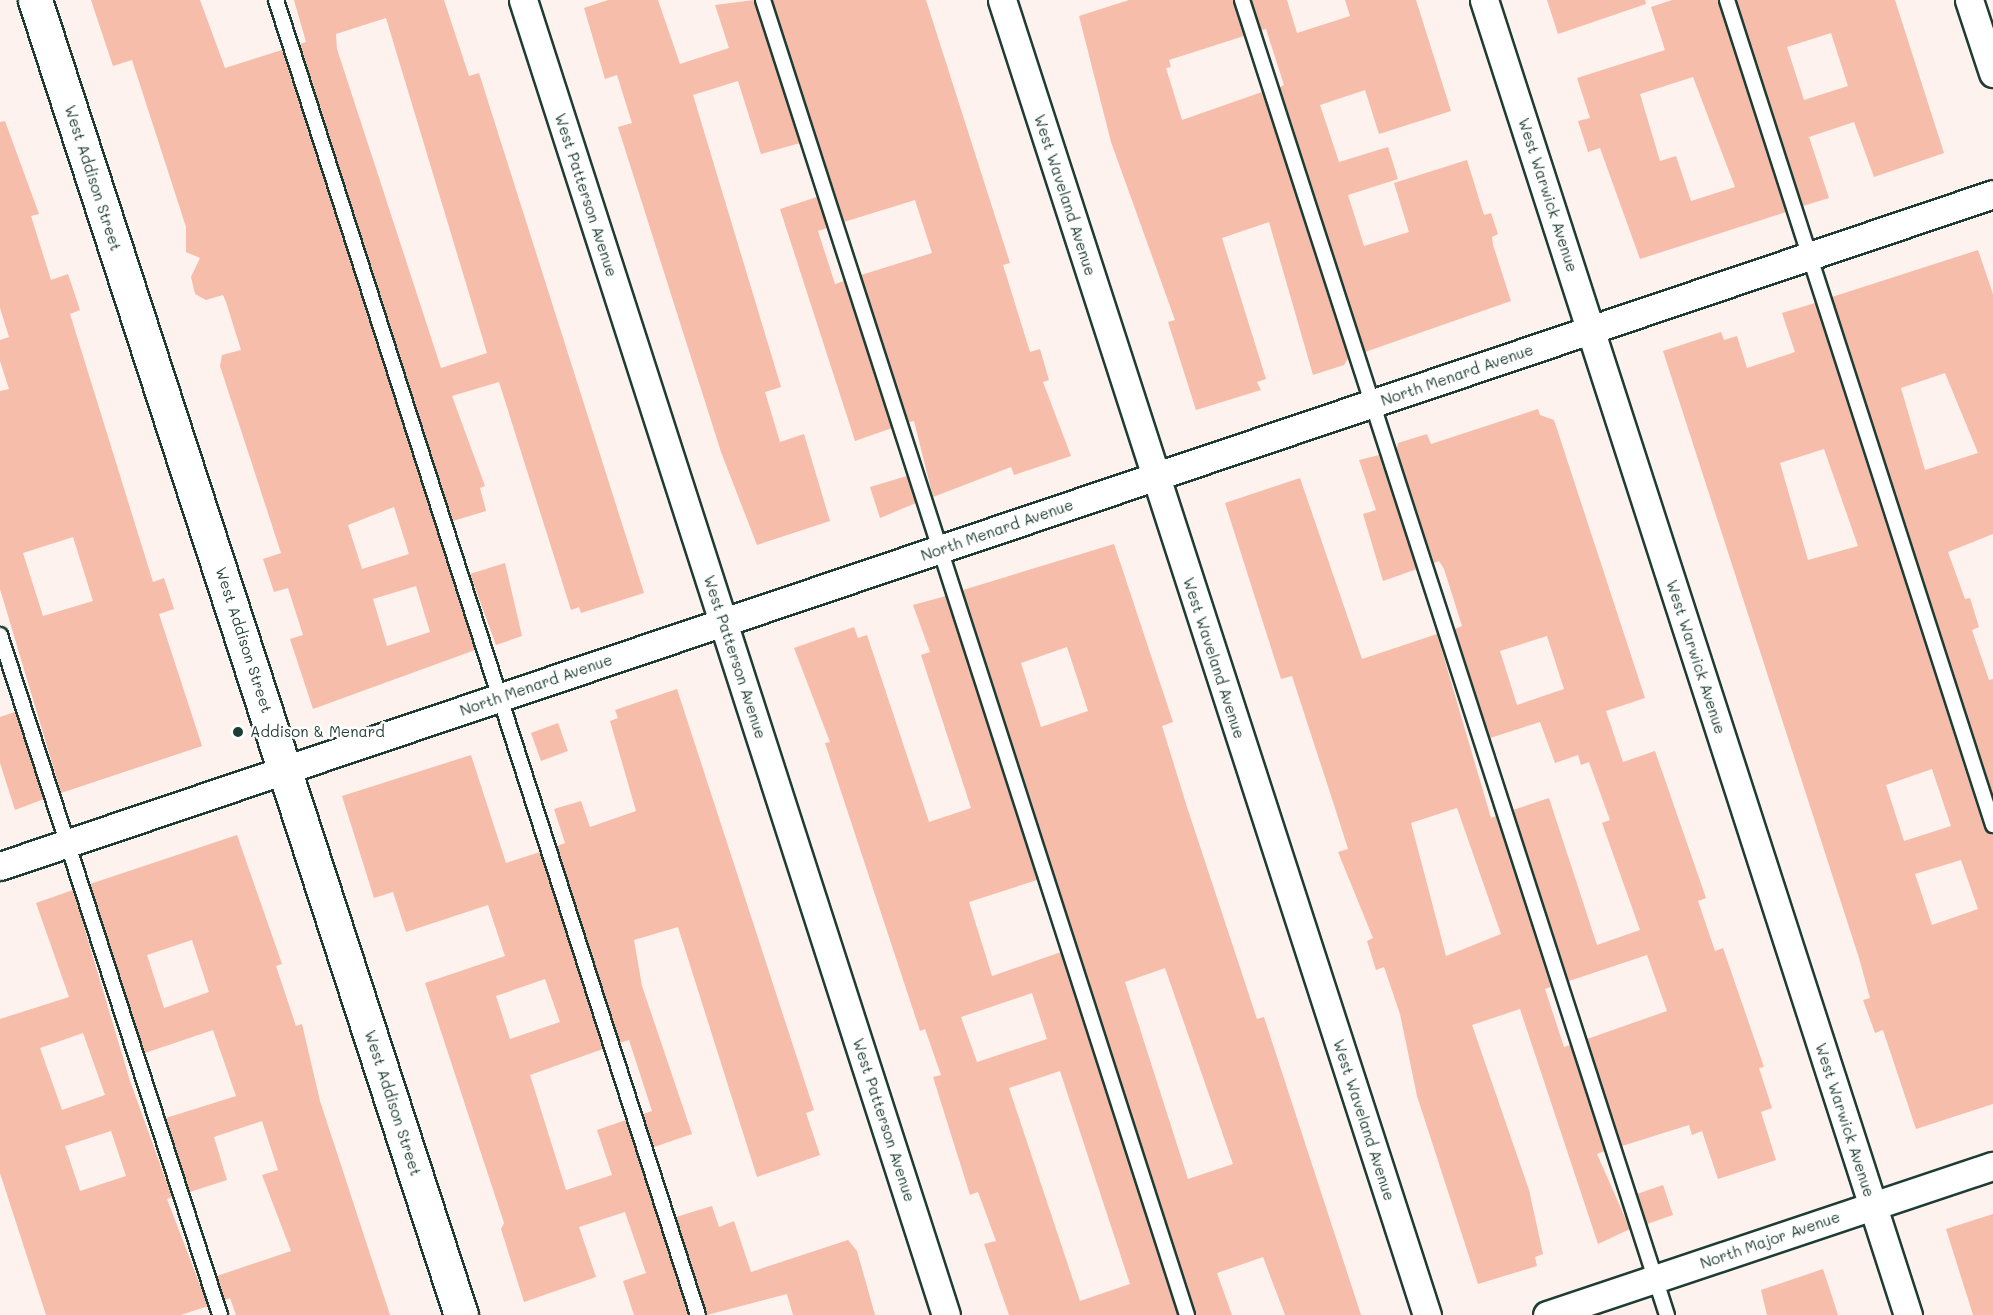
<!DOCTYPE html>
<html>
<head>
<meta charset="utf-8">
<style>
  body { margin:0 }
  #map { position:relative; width:1993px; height:1315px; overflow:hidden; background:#fdf2ee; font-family:Mali,sans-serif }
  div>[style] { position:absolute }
  .building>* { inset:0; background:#f5bdaa }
  .roads { filter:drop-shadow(2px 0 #1f3d34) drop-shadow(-2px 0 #1f3d34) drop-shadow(0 2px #1f3d34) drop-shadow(0 -2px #1f3d34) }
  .lane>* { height:14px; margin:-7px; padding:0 7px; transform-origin:7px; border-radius:7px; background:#fff }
  .street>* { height:27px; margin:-13.5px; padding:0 13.5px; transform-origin:13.5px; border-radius:13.5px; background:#fff }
  .secondary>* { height:33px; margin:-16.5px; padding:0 16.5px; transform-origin:16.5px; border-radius:16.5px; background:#fff }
  .dots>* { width:16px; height:16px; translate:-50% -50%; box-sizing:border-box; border:3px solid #fff; border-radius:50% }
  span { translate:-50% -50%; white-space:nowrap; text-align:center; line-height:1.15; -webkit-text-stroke:5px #fff; paint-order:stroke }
  .street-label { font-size:15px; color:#1f3d34 }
  .poi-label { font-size:15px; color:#1f3d34 }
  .left { translate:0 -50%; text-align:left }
</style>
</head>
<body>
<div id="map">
  <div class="building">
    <div style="clip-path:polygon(evenodd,91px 0,200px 0,225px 68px,282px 50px,475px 650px,313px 709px,290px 639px,303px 635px,288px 588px,274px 592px,263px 559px,281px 553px,220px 366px,222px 355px,241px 350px,226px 302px,223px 295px,206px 300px,195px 294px,191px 277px,200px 258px,186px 252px,186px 227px,132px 60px,113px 66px,91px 0,394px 507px,409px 554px,362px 569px,348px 525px,394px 507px,91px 0,416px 586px,430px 632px,387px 646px,373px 599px,416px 586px)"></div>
    <div style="clip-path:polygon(evenodd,294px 0,444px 0,469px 76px,479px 73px,644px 593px,581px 613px,579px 607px,571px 610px,499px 382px,452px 396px,485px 486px,480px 488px,486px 511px,453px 521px,300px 44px,306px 42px,294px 0,386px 18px,487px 353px,441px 368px,337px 49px,336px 34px,386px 18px)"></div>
    <div style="clip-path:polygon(608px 0,658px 0,680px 64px,729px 48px,715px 5px,754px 0,800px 143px,761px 154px,738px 81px,693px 95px,781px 387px,765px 392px,780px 442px,804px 434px,830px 521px,757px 545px,721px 452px,618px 127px,632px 123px,617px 75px,605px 79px,584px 8px)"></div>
    <div style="clip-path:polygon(772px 0,926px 0,1010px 263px,1003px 265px,1030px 352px,1040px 349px,1049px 380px,1043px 382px,1071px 456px,1014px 475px,1011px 467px,933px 497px,914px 421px,909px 422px,861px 275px,932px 253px,915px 200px,844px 222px)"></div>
    <div style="clip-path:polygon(1129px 0,1233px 0,1244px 36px,1169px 60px,1171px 67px,1166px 68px,1182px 120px,1262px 92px,1348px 358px,1344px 365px,1313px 375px,1269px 222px,1222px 238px,1266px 379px,1257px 382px,1261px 390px,1196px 410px,1168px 322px,1175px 320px,1111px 142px,1079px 16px)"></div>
    <div style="clip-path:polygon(1251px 0,1287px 0,1297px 33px,1350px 16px,1345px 0,1416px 0,1451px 111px,1379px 134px,1365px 90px,1320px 105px,1339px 162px,1388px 147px,1398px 179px,1348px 195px,1364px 246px,1409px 232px,1394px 183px,1467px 160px,1484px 215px,1491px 213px,1498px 234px,1492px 237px,1493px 245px,1511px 301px,1365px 352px,1280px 87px,1284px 85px,1266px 29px,1261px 30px)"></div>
    <div style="clip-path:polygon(1547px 0,1645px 0,1646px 4px,1558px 34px)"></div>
    <div style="clip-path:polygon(evenodd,1672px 0,1718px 0,1786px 212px,1640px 259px,1600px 148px,1588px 152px,1578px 121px,1590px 118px,1577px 78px,1665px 50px,1651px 7px,1672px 0,1693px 77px,1735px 187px,1691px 201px,1676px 156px,1660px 161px,1640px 94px,1693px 77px)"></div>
    <div style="clip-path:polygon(evenodd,1736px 0,1895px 0,1944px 153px,1874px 177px,1854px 122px,1809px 137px,1829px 198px,1803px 206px,1736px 0,1831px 33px,1848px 86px,1804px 100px,1787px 47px,1831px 33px)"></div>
    <div style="clip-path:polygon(evenodd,5px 121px,39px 214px,31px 216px,51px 280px,68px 274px,80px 310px,70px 314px,153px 582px,164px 578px,174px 609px,159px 614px,202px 746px,61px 793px,0 589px,0 391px,9px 389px,0 361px,0 340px,9px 337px,0 308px,0 122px,5px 121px,73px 537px,93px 601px,43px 616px,23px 553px,73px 537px)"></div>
    <div style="clip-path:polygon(817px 197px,827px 228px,818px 231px,835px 284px,844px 281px,892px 428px,855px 441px,780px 209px)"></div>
    <div style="clip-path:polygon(evenodd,1978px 250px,1993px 294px,1993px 534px,1948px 552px,1965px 599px,1970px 598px,1979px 627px,1972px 630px,1989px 680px,1993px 679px,1993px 796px,1832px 297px,1978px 250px,1945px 373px,1978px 453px,1925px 470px,1901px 388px,1945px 373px)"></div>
    <div style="clip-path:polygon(evenodd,1815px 303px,1984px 828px,1993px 834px,1993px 1104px,1916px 1129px,1883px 1030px,1875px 1033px,1863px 1000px,1870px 998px,1859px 958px,1663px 351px,1721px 332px,1724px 340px,1737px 336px,1747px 368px,1795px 352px,1782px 313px,1815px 303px,1824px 449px,1858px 546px,1808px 560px,1780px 463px,1824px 449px,1815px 303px,1932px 769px,1951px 826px,1904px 841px,1886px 785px,1932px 769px,1815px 303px,1961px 860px,1978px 909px,1932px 925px,1915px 874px,1961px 860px)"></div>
    <div style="clip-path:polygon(evenodd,1538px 409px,1540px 415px,1554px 420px,1645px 698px,1606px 711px,1623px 762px,1655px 751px,1706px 898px,1698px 901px,1715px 951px,1723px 948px,1764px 1067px,1759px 1068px,1772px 1108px,1761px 1112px,1776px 1160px,1718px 1179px,1702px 1131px,1692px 1135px,1689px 1125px,1622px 1146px,1587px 1039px,1667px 1011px,1647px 955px,1569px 981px,1513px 810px,1549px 798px,1597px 945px,1640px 930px,1602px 823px,1610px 820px,1589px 762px,1581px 765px,1578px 755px,1555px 763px,1540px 722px,1490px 738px,1455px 629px,1462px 626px,1444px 569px,1439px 561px,1434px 563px,1397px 450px,1398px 443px,1427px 434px,1431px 444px,1538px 409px,1547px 636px,1564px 689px,1517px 705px,1500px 651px,1547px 636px)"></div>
    <div style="clip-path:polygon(1379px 455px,1417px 569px,1383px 581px,1363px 514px,1376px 510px,1359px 460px)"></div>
    <div style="clip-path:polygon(907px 476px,916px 503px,880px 518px,870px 487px)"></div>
    <div style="clip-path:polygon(evenodd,1300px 478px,1362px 659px,1437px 634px,1491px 818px,1496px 816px,1551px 987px,1545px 989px,1564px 1047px,1570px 1045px,1605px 1151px,1597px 1154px,1630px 1229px,1598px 1244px,1520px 1009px,1472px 1025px,1529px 1190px,1543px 1254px,1535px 1257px,1537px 1266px,1478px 1284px,1417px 1096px,1400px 1014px,1384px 967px,1376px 970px,1367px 941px,1373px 938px,1338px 852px,1348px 849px,1335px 808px,1292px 676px,1281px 679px,1225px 503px,1300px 478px,1457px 808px,1501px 934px,1446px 956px,1411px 823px,1457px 808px)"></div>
    <div style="clip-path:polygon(evenodd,1114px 544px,1173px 722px,1162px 726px,1187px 807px,1257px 1019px,1264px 1017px,1361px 1315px,1285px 1315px,1263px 1257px,1217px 1273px,1232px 1315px,1196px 1315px,963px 590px,1114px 544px,1067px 647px,1088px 711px,1041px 727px,1021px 663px,1067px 647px,1114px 544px,1165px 968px,1233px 1164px,1188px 1179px,1125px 982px,1165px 968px)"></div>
    <div style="clip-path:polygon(505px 563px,522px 636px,496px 645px,470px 574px)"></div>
    <div style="clip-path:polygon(evenodd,946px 596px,1037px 880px,969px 902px,992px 976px,1061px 952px,1178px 1315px,1009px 1315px,984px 1244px,996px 1241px,978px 1192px,970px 1195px,933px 1077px,941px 1075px,925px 1029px,920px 1031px,825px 743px,830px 742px,794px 648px,854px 627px,858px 638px,867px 635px,929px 822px,971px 808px,921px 655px,930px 652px,913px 605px,946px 596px,1032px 993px,1047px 1039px,977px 1062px,961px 1017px,1032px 993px,946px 596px,1060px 1071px,1130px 1284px,1080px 1301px,1009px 1088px,1060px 1071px)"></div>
    <div style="clip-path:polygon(677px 689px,814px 1110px,806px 1113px,820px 1155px,757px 1177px,678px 927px,634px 940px,642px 986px,692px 1134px,654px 1147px,643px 1114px,652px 1111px,629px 1040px,620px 1043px,557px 846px,565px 843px,554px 809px,581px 801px,590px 827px,636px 811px,610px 721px,618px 718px,615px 710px)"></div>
    <div style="clip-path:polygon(15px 712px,44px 799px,15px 810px,0 763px,0 717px)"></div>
    <div style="clip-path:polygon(558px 723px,568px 751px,541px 761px,531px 733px)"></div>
    <div style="clip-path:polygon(evenodd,471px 755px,506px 863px,540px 852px,603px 1049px,530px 1075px,566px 1190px,612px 1175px,597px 1130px,626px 1120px,689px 1315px,634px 1315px,623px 1281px,646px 1273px,625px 1212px,579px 1227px,596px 1277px,524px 1302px,501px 1229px,504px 1223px,425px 983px,505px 956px,488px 905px,406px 932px,393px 892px,374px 898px,342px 796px,471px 755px,545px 979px,560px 1022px,510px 1039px,496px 996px,545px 979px)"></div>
    <div style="clip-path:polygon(evenodd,237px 835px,282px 964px,276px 966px,296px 1026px,302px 1024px,320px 1101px,390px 1315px,236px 1315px,230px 1298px,225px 1300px,217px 1276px,291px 1251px,262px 1175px,278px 1170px,262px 1121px,214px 1137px,227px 1180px,190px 1192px,166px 1118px,236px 1096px,213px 1030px,145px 1053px,90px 884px,237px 835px,192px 940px,209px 992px,164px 1008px,147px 955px,192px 940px)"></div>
    <div style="clip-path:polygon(evenodd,73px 890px,130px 1081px,172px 1197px,167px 1199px,208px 1306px,181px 1315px,46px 1315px,0 1173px,0 1019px,69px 997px,36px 903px,73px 890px,83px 1033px,105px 1095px,62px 1110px,40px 1048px,83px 1033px,73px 890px,111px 1131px,126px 1176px,80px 1191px,65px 1146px,111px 1131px)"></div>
    <div style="clip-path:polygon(1663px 1185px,1673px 1215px,1647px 1224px,1637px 1194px)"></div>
    <div style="clip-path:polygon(712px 1206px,719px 1227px,734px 1221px,751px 1272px,848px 1240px,857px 1251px,875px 1315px,793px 1315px,787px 1294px,707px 1315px,676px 1217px)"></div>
    <div style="clip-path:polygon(1993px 1214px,1993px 1315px,1973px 1315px,1946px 1229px)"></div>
    <div style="clip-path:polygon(1823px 1269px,1838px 1315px,1767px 1315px,1761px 1290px)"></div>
  </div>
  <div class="roads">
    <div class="lane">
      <div style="left:276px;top:0;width:1381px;rotate:72.21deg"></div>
      <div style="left:763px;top:0;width:1382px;rotate:72.13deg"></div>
      <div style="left:1242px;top:0;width:1382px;rotate:72.09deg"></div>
      <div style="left:1727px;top:0;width:867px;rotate:72.13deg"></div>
      <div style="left:0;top:635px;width:715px;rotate:72.07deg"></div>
    </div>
    <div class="street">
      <div style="left:523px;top:0;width:1381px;rotate:72.17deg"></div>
      <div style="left:1002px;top:0;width:1382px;rotate:72.09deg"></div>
      <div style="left:1484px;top:0;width:1382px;rotate:72.13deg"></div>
      <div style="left:1969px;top:0;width:77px;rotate:71.8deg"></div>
      <div style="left:0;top:866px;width:2103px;rotate:-18.63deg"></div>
      <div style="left:1547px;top:1315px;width:470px;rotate:-18.5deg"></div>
    </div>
    <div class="secondary">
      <div style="left:35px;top:0;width:1382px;rotate:72.05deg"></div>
    </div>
  </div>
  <div class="dots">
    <div style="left:238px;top:732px;background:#1f3d34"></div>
  </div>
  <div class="street-label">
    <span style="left:93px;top:178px;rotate:72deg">West Addison Street</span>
    <span style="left:586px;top:195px;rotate:72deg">West Patterson Avenue</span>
    <span style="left:1065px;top:195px;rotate:72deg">West Waveland Avenue</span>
    <span style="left:1548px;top:195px;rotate:72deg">West Warwick Avenue</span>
    <span style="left:1457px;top:375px;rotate:-19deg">North Menard Avenue</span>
    <span style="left:997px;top:530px;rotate:-19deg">North Menard Avenue</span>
    <span style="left:244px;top:640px;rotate:72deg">West Addison Street</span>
    <span style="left:735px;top:657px;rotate:72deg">West Patterson Avenue</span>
    <span style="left:1696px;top:657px;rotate:72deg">West Warwick Avenue</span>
    <span style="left:1214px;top:658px;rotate:72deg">West Waveland Avenue</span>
    <span style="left:536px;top:685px;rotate:-19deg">North Menard Avenue</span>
    <span style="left:393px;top:1103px;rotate:72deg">West Addison Street</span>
    <span style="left:884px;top:1120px;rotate:72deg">West Patterson Avenue</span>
    <span style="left:1364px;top:1120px;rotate:72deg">West Waveland Avenue</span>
    <span style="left:1845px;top:1120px;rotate:72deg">West Warwick Avenue</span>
    <span style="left:1770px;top:1240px;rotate:-19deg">North Major Avenue</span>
  </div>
  <div class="poi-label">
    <span class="left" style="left:250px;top:732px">Addison &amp; Menard</span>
  </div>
</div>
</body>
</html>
